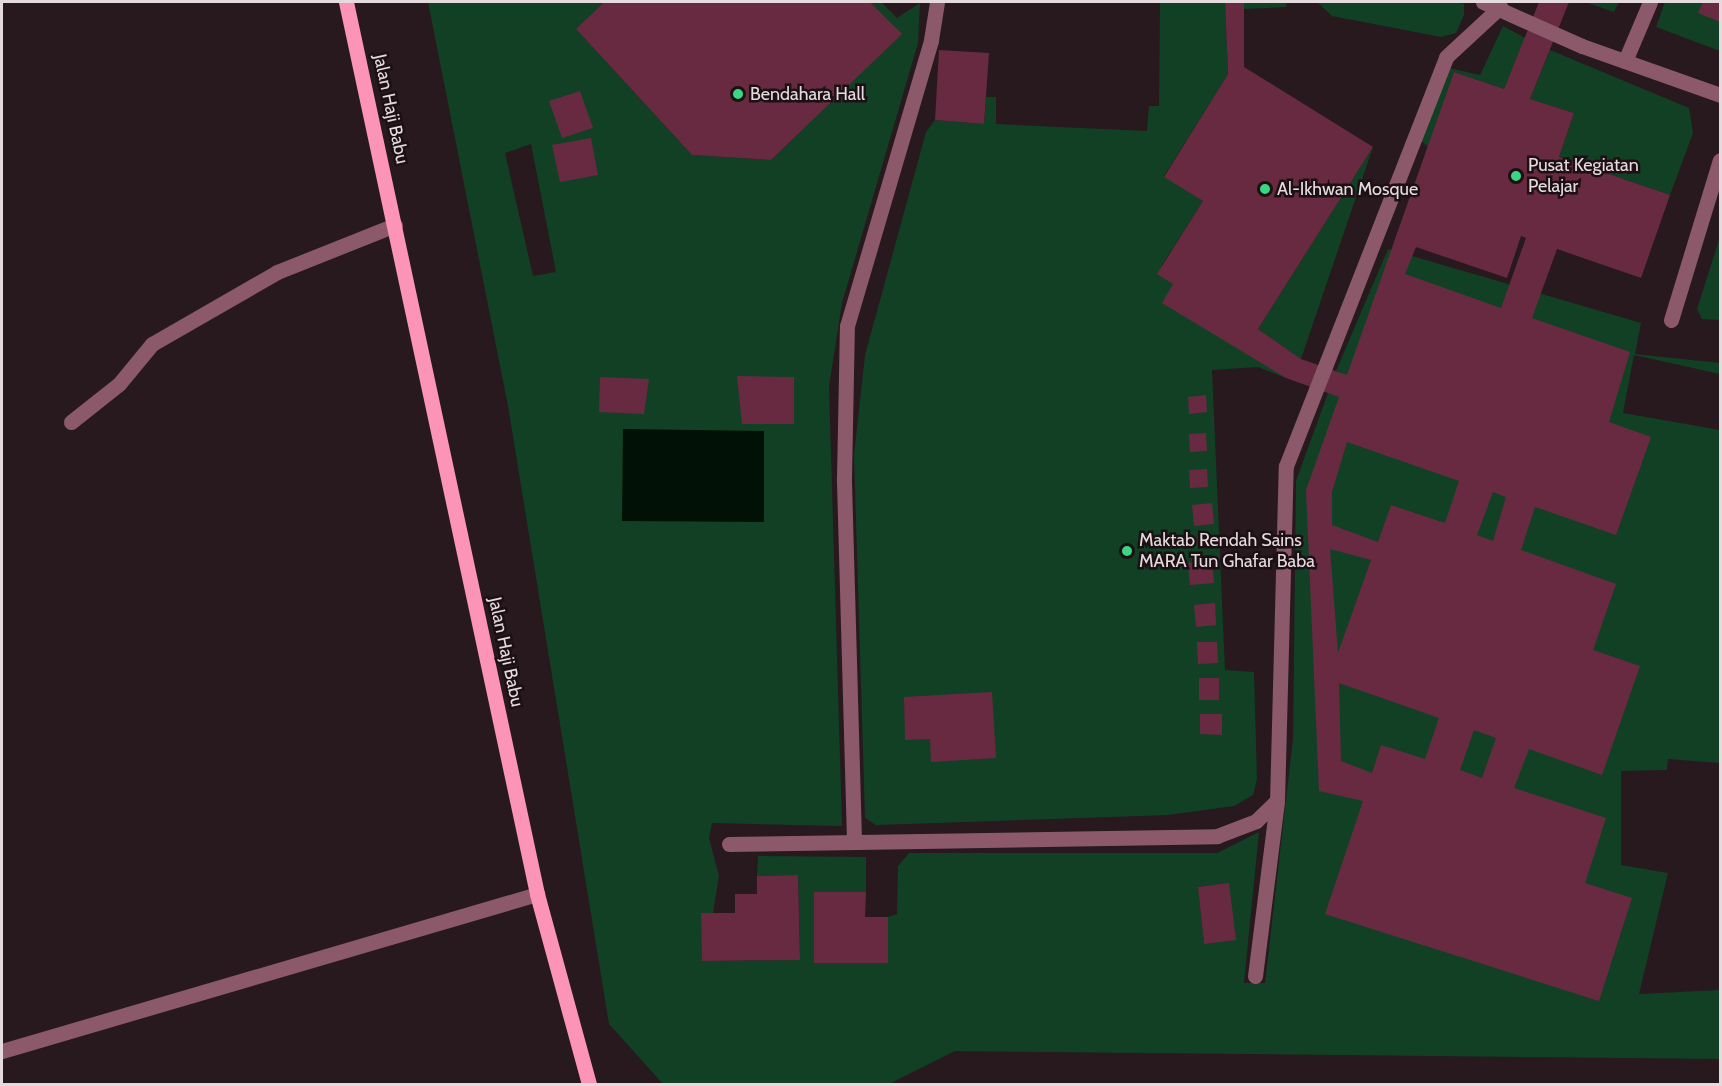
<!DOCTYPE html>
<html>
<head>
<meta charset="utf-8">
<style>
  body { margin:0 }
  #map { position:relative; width:1722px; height:1086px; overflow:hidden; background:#27191d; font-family:Cabin,sans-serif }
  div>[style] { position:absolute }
  .green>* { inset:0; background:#114025 }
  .water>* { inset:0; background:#011106 }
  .building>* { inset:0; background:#682a41 }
  .minor>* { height:15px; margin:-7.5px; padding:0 7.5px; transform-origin:7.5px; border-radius:7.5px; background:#8b5969 }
  .major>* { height:15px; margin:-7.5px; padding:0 7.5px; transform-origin:7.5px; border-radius:7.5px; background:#fb94b6 }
  .dots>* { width:16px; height:16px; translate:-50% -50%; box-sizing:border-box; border:3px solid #1d1014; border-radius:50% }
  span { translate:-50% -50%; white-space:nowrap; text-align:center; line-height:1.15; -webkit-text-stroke:5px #1d1014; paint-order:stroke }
  .poi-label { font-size:18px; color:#e5dbde }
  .left { translate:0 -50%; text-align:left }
  .street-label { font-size:18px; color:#e5dbde }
  .frame { position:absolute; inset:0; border:3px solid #e5dbde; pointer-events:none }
</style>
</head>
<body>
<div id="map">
  <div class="green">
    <div style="clip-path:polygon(evenodd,428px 2px,604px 2px,576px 29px,692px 155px,771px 160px,901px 34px,870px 2px,881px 2px,897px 18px,920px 3px,918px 43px,842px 303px,829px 386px,842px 826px,712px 823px,709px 838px,719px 876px,713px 913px,701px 913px,703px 961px,800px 960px,798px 875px,757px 876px,758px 856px,866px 857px,866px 892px,814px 893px,814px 962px,888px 963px,888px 917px,897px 914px,898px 866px,909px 853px,1217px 853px,1259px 832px,1244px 983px,1265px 983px,1293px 739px,1296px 481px,1328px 393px,1335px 395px,1343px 374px,1336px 371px,1388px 249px,1641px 323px,1635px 354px,1720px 363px,1720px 374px,1634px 355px,1623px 413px,1720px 430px,1720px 763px,1668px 759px,1667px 770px,1621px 771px,1621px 865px,1668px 873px,1639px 994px,1720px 990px,1720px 1059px,955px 1051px,889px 1084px,663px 1084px,609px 1024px,508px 406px,428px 2px,531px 144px,556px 272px,533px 276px,505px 153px,531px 144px,428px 2px,1229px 884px,1204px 944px,1198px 887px,1229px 884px)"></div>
    <div style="clip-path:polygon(1160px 2px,1225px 2px,1228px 74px,1164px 176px,1203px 201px,1162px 265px,1173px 284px,1286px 378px,1258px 367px,1212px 370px,1225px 670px,1254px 672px,1257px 779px,1253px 795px,1234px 806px,1168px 815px,876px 825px,865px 818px,854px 455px,865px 355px,926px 132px,935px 120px,984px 124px,986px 97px,996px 97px,996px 124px,1147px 131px,1149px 106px,1159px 106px)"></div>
    <div style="clip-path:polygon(1244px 2px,1287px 2px,1286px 7px,1244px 9px)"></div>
    <div style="clip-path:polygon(1317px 2px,1455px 2px,1464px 4px,1464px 15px,1456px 33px,1441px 37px,1332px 16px)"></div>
    <div style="clip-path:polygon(1585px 2px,1619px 2px,1614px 12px)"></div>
    <div style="clip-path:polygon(1665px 2px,1720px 2px,1720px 51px,1656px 27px)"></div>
    <div style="clip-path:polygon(1503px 26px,1525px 38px,1504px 89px,1454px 72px,1428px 147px,1419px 138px,1449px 68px,1480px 75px)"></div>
    <div style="clip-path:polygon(1550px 50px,1689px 108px,1693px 133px,1670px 195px,1559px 157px,1574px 113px,1530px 99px)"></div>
    <div style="clip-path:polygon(1373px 147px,1301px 359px,1258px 329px)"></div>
    <div style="clip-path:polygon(1720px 237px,1720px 320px,1702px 319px,1697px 309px)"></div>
  </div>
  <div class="water">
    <div style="clip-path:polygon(623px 429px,764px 431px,764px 522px,622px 521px)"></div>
  </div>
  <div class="building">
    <div style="clip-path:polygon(604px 2px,870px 2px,902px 34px,771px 160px,692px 155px,576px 29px)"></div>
    <div style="clip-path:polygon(evenodd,1225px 2px,1244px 2px,1244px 67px,1373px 147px,1258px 329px,1301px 359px,1347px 375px,1454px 72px,1504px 89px,1539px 2px,1569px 2px,1530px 99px,1574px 113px,1559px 157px,1670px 195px,1641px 278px,1557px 249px,1532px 318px,1630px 352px,1609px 422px,1651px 437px,1616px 535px,1535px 507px,1521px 550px,1616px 584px,1593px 650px,1640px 666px,1602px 775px,1529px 749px,1514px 788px,1606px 818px,1585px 883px,1632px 898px,1599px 1001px,1325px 914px,1363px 801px,1319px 791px,1306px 490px,1339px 397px,1286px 378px,1162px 303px,1173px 284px,1157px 274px,1203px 201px,1164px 177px,1228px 74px,1225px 2px,1521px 236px,1526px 238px,1501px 308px,1405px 274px,1416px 247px,1507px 278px,1521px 236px,1225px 2px,1347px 442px,1459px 481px,1445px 523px,1391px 505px,1378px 542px,1332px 525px,1332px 492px,1347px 442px,1225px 2px,1493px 492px,1506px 497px,1493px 541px,1477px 535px,1493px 492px,1225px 2px,1330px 549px,1371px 560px,1338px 653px,1330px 549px,1225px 2px,1339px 683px,1439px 718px,1425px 759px,1381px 745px,1372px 773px,1341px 761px,1339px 683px,1225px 2px,1474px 730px,1496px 738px,1482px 778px,1460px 770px,1474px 730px)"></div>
    <div style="clip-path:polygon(1703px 2px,1720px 2px,1720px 22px,1698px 13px)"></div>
    <div style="clip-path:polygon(939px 50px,989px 53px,984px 124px,935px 120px)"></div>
    <div style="clip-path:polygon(580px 91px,593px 128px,562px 138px,549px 101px)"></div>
    <div style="clip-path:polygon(591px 138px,598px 175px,560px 182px,552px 145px)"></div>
    <div style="clip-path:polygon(737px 376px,794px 377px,794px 424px,742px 424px)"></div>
    <div style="clip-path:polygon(600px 377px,649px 379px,644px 414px,599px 412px)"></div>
    <div style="clip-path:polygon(1206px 395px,1207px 412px,1189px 414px,1188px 397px)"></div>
    <div style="clip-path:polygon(1206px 433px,1207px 451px,1190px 452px,1189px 434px)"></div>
    <div style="clip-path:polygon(1207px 469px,1208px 487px,1190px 488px,1189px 470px)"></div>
    <div style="clip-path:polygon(1212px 503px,1214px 524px,1194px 526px,1192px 505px)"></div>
    <div style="clip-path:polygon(1212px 561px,1214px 583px,1190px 585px,1188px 563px)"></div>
    <div style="clip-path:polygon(1215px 603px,1216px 625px,1196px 627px,1194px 605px)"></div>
    <div style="clip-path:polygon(1197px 642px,1217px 642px,1218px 663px,1198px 664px)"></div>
    <div style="clip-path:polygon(1199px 678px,1219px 678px,1219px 700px,1199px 700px)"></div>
    <div style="clip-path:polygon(992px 692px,996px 758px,931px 762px,930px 739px,905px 740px,904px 697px)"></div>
    <div style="clip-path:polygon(1200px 714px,1222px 714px,1222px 735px,1200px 734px)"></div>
    <div style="clip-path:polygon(798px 875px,800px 960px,702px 961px,701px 913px,735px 913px,735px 894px,757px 894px,757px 876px)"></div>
    <div style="clip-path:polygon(1229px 883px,1236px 940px,1204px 944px,1198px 887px)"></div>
    <div style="clip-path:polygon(814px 892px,866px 892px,865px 917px,888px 917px,888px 963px,814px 963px)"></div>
  </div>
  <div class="minor">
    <div style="left:1483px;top:2px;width:108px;rotate:24deg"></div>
    <div style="left:1582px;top:46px;width:146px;rotate:19.5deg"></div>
    <div style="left:1625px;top:61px;width:64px;rotate:-67deg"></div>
    <div style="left:1671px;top:320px;width:167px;rotate:-73deg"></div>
    <div style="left:71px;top:422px;width:61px;rotate:-38.4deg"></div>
    <div style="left:119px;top:384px;width:52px;rotate:-50.5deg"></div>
    <div style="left:152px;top:344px;width:144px;rotate:-29.9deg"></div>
    <div style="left:277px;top:272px;width:127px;rotate:-21.7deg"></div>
    <div style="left:854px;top:840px;width:362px;rotate:-91.6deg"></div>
    <div style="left:844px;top:478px;width:152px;rotate:-88.9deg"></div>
    <div style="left:847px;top:326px;width:298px;rotate:-73.6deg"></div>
    <div style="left:931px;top:40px;width:38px;rotate:-81deg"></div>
    <div style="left:729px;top:844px;width:488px;rotate:-0.9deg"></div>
    <div style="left:1217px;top:836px;width:42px;rotate:-21deg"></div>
    <div style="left:1256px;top:821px;width:29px;rotate:-44deg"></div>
    <div style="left:1277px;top:801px;width:335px;rotate:-88.5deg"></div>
    <div style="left:1286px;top:466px;width:439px;rotate:-68.6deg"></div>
    <div style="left:1446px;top:57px;width:74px;rotate:-42.8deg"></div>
    <div style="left:1255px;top:976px;width:176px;rotate:-82.8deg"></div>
    <div style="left:2px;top:1051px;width:558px;rotate:-16.35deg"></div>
  </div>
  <div class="major">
    <div style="left:346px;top:2px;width:912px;rotate:77.91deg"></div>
    <div style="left:537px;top:894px;width:197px;rotate:74.7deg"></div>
  </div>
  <div class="dots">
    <div style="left:738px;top:94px;background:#38d880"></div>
    <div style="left:1516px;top:176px;background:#38d880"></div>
    <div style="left:1265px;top:189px;background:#38d880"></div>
    <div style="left:1127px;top:551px;background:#38d880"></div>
  </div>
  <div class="poi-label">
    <span class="left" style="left:750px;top:94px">Bendahara Hall</span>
    <span class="left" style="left:1528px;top:176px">Pusat Kegiatan<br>Pelajar</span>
    <span class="left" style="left:1277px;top:189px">Al-Ikhwan Mosque</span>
    <span class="left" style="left:1139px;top:551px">Maktab Rendah Sains<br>MARA Tun Ghafar Baba</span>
  </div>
  <div class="street-label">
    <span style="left:391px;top:109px;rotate:78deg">Jalan Haji Babu</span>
    <span style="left:506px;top:652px;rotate:78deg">Jalan Haji Babu</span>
  </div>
  <div class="frame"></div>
</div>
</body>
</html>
